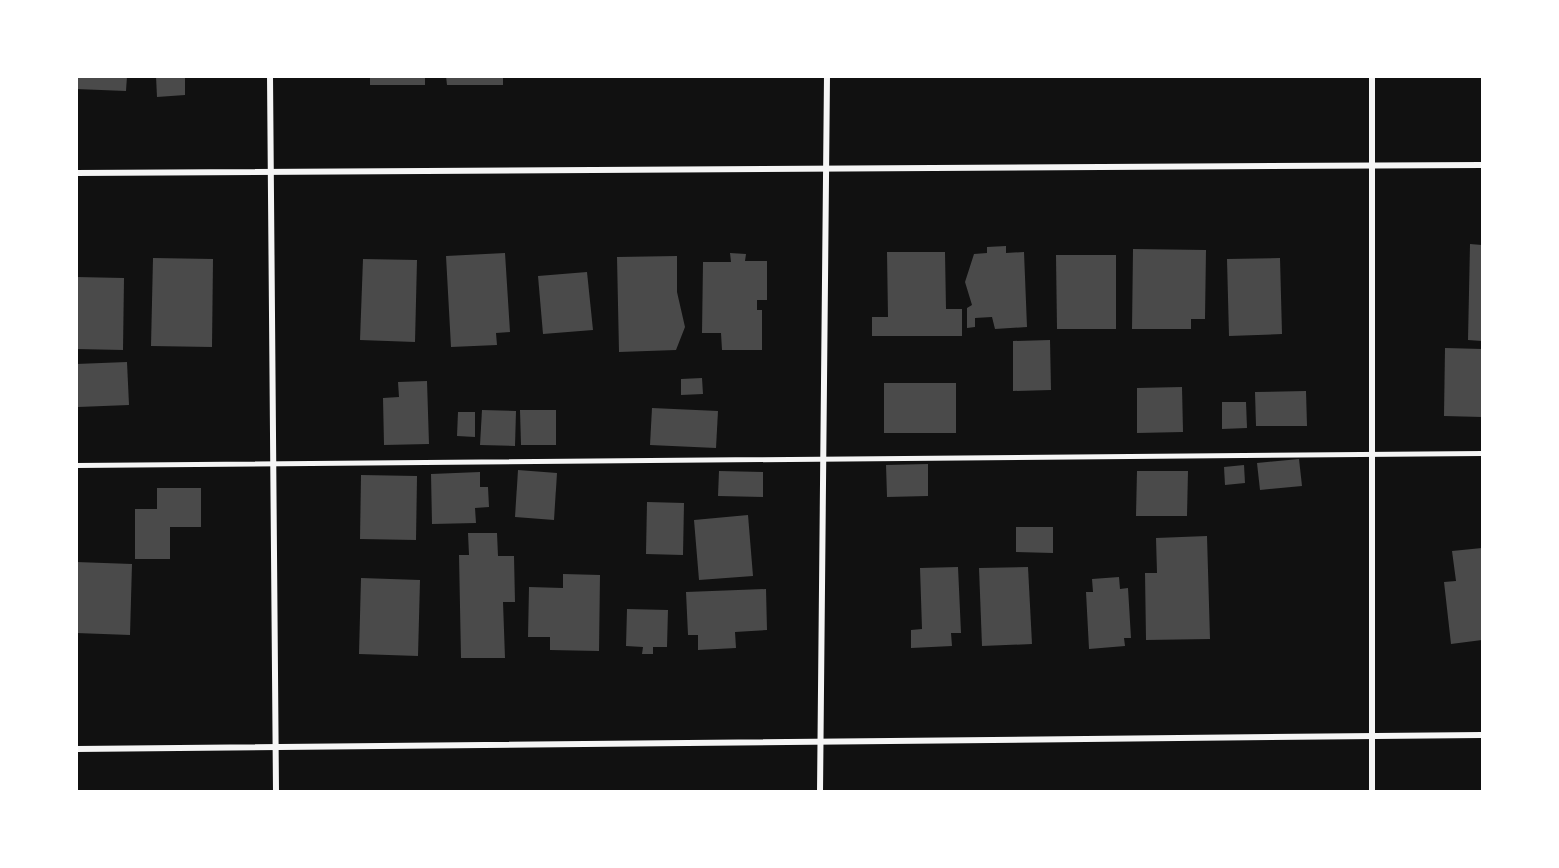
<!DOCTYPE html>
<html>
<head>
<meta charset="utf-8">
<style>
  body { margin:0 }
  #map { position:relative; width:1559px; height:868px; overflow:hidden; background:#111; font-family:"DM Sans",sans-serif }
  div>[style] { position:absolute }
  .building>* { inset:0; background:#4a4a4a }
  .service>* { height:4.5px; margin:-2.25px; padding:0 2.25px; transform-origin:2.25px; border-radius:2.25px; background:#f5f5f5 }
  .minor>* { height:6px; margin:-3px; padding:0 3px; transform-origin:3px; border-radius:3px; background:#f5f5f5 }
  span { translate:-50% -50%; white-space:nowrap; text-align:center; line-height:1.15; -webkit-text-stroke:6px #fff; paint-order:stroke }
  .frame { position:absolute; inset:0; border:78px solid #fff; pointer-events:none }
</style>
</head>
<body>
<div id="map">
  <div class="building">
    <div style="clip-path:polygon(76px 76px,127px 76px,126px 91px,76px 89px)"></div>
    <div style="clip-path:polygon(156px 76px,185px 76px,185px 95px,157px 97px)"></div>
    <div style="clip-path:polygon(370px 76px,425px 76px,425px 85px,370px 85px)"></div>
    <div style="clip-path:polygon(446px 76px,503px 76px,503px 85px,447px 85px)"></div>
    <div style="clip-path:polygon(1470px 244px,1482px 245px,1482px 341px,1468px 340px)"></div>
    <div style="clip-path:polygon(1006px 246px,1006px 253px,1024px 252px,1027px 327px,995px 329px,992px 317px,975px 318px,975px 327px,967px 328px,967px 308px,972px 305px,965px 282px,974px 254px,987px 253px,987px 247px)"></div>
    <div style="clip-path:polygon(1133px 249px,1206px 250px,1205px 319px,1191px 319px,1191px 329px,1132px 329px)"></div>
    <div style="clip-path:polygon(887px 252px,945px 252px,946px 309px,962px 309px,962px 336px,872px 336px,872px 317px,888px 317px)"></div>
    <div style="clip-path:polygon(505px 253px,510px 332px,496px 333px,497px 345px,451px 347px,446px 256px)"></div>
    <div style="clip-path:polygon(730px 253px,746px 254px,745px 261px,767px 261px,767px 300px,757px 300px,757px 310px,762px 310px,762px 350px,722px 350px,721px 333px,702px 333px,703px 262px,731px 262px)"></div>
    <div style="clip-path:polygon(1056px 255px,1116px 255px,1116px 329px,1057px 329px)"></div>
    <div style="clip-path:polygon(677px 256px,677px 292px,685px 327px,676px 350px,619px 352px,617px 257px)"></div>
    <div style="clip-path:polygon(153px 258px,213px 259px,212px 347px,151px 346px)"></div>
    <div style="clip-path:polygon(1280px 258px,1282px 334px,1229px 336px,1227px 259px)"></div>
    <div style="clip-path:polygon(363px 259px,417px 260px,415px 342px,360px 340px)"></div>
    <div style="clip-path:polygon(587px 272px,593px 330px,543px 334px,538px 276px)"></div>
    <div style="clip-path:polygon(76px 277px,124px 278px,123px 350px,76px 349px)"></div>
    <div style="clip-path:polygon(1050px 340px,1051px 390px,1013px 391px,1013px 341px)"></div>
    <div style="clip-path:polygon(1445px 348px,1482px 349px,1482px 417px,1444px 416px)"></div>
    <div style="clip-path:polygon(127px 362px,129px 405px,78px 407px,76px 364px)"></div>
    <div style="clip-path:polygon(702px 378px,703px 394px,681px 395px,681px 379px)"></div>
    <div style="clip-path:polygon(427px 381px,429px 444px,384px 445px,383px 398px,399px 397px,398px 382px)"></div>
    <div style="clip-path:polygon(884px 383px,956px 383px,956px 433px,884px 433px)"></div>
    <div style="clip-path:polygon(1182px 387px,1183px 432px,1137px 433px,1137px 388px)"></div>
    <div style="clip-path:polygon(1306px 391px,1307px 426px,1256px 426px,1255px 392px)"></div>
    <div style="clip-path:polygon(1222px 402px,1246px 402px,1247px 428px,1222px 429px)"></div>
    <div style="clip-path:polygon(652px 408px,718px 411px,716px 448px,650px 445px)"></div>
    <div style="clip-path:polygon(482px 410px,516px 411px,515px 446px,480px 445px)"></div>
    <div style="clip-path:polygon(520px 410px,556px 410px,556px 445px,521px 445px)"></div>
    <div style="clip-path:polygon(458px 412px,475px 412px,475px 437px,457px 436px)"></div>
    <div style="clip-path:polygon(1299px 459px,1302px 486px,1260px 490px,1257px 463px)"></div>
    <div style="clip-path:polygon(928px 464px,928px 496px,887px 497px,886px 465px)"></div>
    <div style="clip-path:polygon(1244px 465px,1245px 483px,1225px 485px,1224px 467px)"></div>
    <div style="clip-path:polygon(518px 470px,557px 473px,554px 520px,515px 517px)"></div>
    <div style="clip-path:polygon(719px 471px,763px 472px,763px 497px,718px 496px)"></div>
    <div style="clip-path:polygon(1137px 471px,1188px 471px,1187px 516px,1136px 516px)"></div>
    <div style="clip-path:polygon(480px 472px,480px 487px,488px 487px,489px 507px,475px 508px,476px 523px,432px 524px,431px 474px)"></div>
    <div style="clip-path:polygon(361px 475px,417px 476px,416px 540px,360px 539px)"></div>
    <div style="clip-path:polygon(157px 488px,201px 488px,201px 527px,170px 527px,170px 559px,135px 559px,135px 509px,157px 509px)"></div>
    <div style="clip-path:polygon(647px 502px,684px 503px,683px 555px,646px 554px)"></div>
    <div style="clip-path:polygon(748px 515px,753px 576px,699px 580px,694px 520px)"></div>
    <div style="clip-path:polygon(1016px 527px,1053px 527px,1053px 553px,1016px 552px)"></div>
    <div style="clip-path:polygon(468px 533px,497px 533px,498px 556px,514px 556px,515px 602px,503px 602px,505px 658px,461px 658px,459px 555px,469px 555px)"></div>
    <div style="clip-path:polygon(1207px 536px,1210px 639px,1146px 640px,1145px 573px,1157px 573px,1156px 538px)"></div>
    <div style="clip-path:polygon(1482px 548px,1482px 640px,1451px 644px,1444px 582px,1456px 581px,1452px 551px)"></div>
    <div style="clip-path:polygon(76px 562px,132px 564px,130px 635px,76px 633px)"></div>
    <div style="clip-path:polygon(958px 567px,961px 633px,951px 633px,952px 646px,911px 648px,911px 630px,922px 629px,920px 568px)"></div>
    <div style="clip-path:polygon(1028px 567px,1032px 644px,982px 646px,979px 568px)"></div>
    <div style="clip-path:polygon(563px 574px,600px 575px,599px 651px,550px 650px,550px 637px,528px 637px,529px 587px,563px 588px)"></div>
    <div style="clip-path:polygon(1119px 577px,1120px 589px,1128px 588px,1131px 638px,1124px 638px,1125px 646px,1089px 649px,1086px 592px,1093px 592px,1092px 579px)"></div>
    <div style="clip-path:polygon(361px 578px,420px 580px,418px 656px,359px 654px)"></div>
    <div style="clip-path:polygon(766px 589px,767px 630px,735px 632px,736px 648px,698px 650px,698px 635px,688px 635px,686px 592px)"></div>
    <div style="clip-path:polygon(627px 609px,668px 610px,667px 647px,653px 647px,653px 654px,642px 654px,643px 647px,626px 646px)"></div>
  </div>
  <div class="service">
    <div style="left:76px;top:465px;width:1406px;rotate:-0.49deg"></div>
  </div>
  <div class="minor">
    <div style="left:270px;top:76px;width:716px;rotate:89.52deg"></div>
    <div style="left:1372px;top:76px;width:716px;rotate:90deg"></div>
    <div style="left:76px;top:173px;width:1406px;rotate:-0.33deg"></div>
    <div style="left:76px;top:749px;width:1406px;rotate:-0.57deg"></div>
    <div style="left:820px;top:792px;width:716px;rotate:-89.44deg"></div>
  </div>
  <div class="frame"></div>
</div>
</body>
</html>
